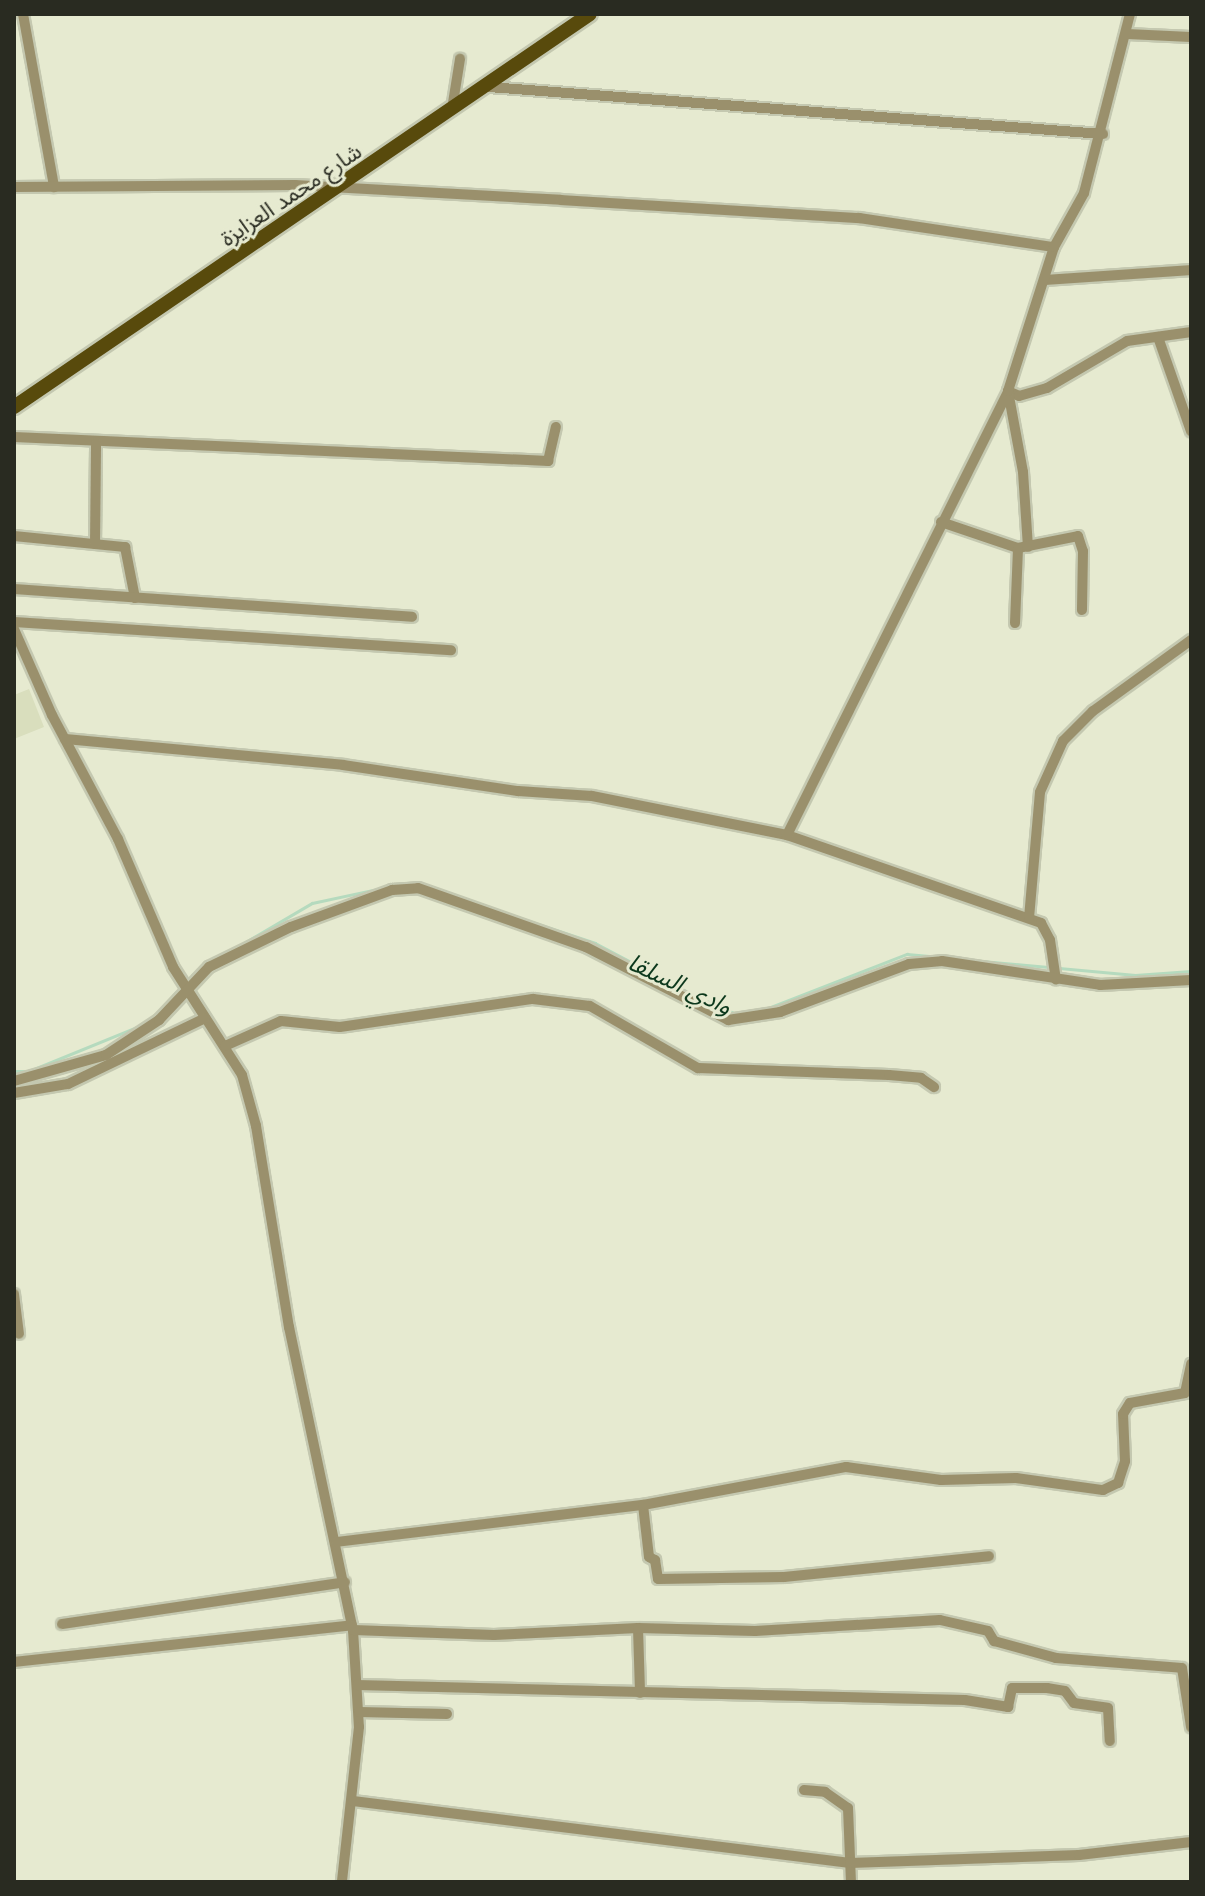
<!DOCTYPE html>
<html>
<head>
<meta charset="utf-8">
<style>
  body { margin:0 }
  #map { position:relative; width:1205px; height:1896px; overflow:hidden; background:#e6ead0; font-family:Inter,"Noto Sans Arabic",sans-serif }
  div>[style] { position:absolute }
  .built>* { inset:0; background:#d9debd }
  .stream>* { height:3px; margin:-1.5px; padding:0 1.5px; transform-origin:1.5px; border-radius:1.5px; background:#b5dabe }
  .roads { filter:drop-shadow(2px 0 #c4c8b0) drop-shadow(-2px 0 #c4c8b0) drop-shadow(0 2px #c4c8b0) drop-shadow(0 -2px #c4c8b0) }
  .minor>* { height:10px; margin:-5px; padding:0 5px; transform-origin:5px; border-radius:5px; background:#9a906c }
  .major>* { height:14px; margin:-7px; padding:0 7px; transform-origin:7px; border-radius:7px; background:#584a0c }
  span { translate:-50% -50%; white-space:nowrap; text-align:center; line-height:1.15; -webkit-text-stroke:6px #e6ead0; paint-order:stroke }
  .street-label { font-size:22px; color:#292b21 }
  .water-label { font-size:24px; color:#0c381c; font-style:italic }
  .frame { position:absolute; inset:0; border:16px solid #292b21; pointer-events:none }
</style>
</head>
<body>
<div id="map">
  <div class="built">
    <div style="clip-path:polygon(29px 689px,44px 727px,14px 739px,14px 695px)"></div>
  </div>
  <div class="stream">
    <div style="left:398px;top:885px;width:16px;rotate:-4deg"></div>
    <div style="left:505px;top:913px;width:95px;rotate:18.4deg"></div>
    <div style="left:595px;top:943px;width:113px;rotate:27.9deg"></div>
    <div style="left:695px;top:996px;width:43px;rotate:23.6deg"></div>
    <div style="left:734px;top:1013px;width:14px;rotate:-4deg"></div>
    <div style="left:225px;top:954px;width:101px;rotate:-30.4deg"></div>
    <div style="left:312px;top:903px;width:72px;rotate:-12.1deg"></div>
    <div style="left:960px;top:959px;width:176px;rotate:5.2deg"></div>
    <div style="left:1135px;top:975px;width:56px;rotate:-4.1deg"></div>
    <div style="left:192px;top:975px;width:12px;rotate:-35deg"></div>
    <div style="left:763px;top:1010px;width:155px;rotate:-21.3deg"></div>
    <div style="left:907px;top:954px;width:33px;rotate:5deg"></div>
    <div style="left:155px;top:1017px;width:33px;rotate:-50deg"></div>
    <div style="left:14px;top:1071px;width:15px"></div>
    <div style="left:29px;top:1071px;width:122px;rotate:-22.2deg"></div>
  </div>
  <div class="roads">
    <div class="minor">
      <div style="left:23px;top:14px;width:176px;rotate:79.8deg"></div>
      <div style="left:1127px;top:34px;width:64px;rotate:2.7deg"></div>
      <div style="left:489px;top:87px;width:616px;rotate:4.38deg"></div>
      <div style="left:452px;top:109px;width:51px;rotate:-80.9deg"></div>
      <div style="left:14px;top:187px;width:281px;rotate:-0.4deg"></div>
      <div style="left:295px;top:185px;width:266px;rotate:3.2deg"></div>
      <div style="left:561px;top:200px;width:299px;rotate:3.5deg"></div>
      <div style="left:859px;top:218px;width:197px;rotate:8.5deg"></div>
      <div style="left:1046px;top:280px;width:145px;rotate:-3.9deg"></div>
      <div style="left:1158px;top:337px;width:100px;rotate:70.7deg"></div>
      <div style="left:1008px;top:391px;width:12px;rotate:24deg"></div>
      <div style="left:1019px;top:396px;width:29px;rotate:-16deg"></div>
      <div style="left:1047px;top:388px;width:93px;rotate:-30.4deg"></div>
      <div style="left:1127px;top:341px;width:65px;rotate:-8deg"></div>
      <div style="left:1008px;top:391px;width:82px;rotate:79.5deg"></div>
      <div style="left:1023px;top:472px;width:75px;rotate:86.2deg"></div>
      <div style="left:14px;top:437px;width:535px;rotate:2.57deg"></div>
      <div style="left:548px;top:461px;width:35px;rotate:-77deg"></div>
      <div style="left:941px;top:522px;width:81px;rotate:18.7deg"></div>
      <div style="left:1018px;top:548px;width:61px;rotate:-11.3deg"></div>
      <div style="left:1078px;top:536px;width:16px;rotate:72deg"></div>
      <div style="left:1083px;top:551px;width:59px;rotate:91deg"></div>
      <div style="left:14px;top:536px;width:112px;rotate:5.7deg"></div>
      <div style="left:125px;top:547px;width:52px;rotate:78.9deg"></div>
      <div style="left:95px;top:544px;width:101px;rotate:-89.4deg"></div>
      <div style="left:14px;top:589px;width:399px;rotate:4deg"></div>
      <div style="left:14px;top:622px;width:438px;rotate:3.7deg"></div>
      <div style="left:1015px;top:623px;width:75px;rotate:-87.7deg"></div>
      <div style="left:14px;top:629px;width:94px;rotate:66.2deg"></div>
      <div style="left:52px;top:715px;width:140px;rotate:62deg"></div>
      <div style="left:118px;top:839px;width:139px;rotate:66.7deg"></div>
      <div style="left:173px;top:967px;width:128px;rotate:57.4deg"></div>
      <div style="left:242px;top:1075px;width:53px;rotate:74.6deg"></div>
      <div style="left:256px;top:1126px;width:204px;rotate:80.7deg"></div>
      <div style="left:289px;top:1327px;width:310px;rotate:78.1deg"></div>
      <div style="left:353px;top:1630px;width:97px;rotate:86.5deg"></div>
      <div style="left:359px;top:1727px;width:156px;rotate:96.3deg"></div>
      <div style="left:65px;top:739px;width:279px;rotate:5.3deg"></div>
      <div style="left:343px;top:765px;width:177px;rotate:8.5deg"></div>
      <div style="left:518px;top:791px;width:74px;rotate:3.9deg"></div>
      <div style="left:592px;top:796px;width:199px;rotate:11.3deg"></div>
      <div style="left:787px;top:835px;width:269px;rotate:19.1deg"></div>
      <div style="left:1041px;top:923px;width:19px;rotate:62deg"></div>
      <div style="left:1050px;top:940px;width:40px;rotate:81.5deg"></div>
      <div style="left:787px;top:835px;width:496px;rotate:-63.5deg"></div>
      <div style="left:1008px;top:391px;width:151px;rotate:-72.3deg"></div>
      <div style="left:1054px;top:247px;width:62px;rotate:-60.9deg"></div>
      <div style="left:1084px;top:193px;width:185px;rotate:-75.6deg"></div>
      <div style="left:1029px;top:918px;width:126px;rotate:-85deg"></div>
      <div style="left:1040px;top:792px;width:56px;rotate:-65.7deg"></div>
      <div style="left:1063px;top:741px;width:42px;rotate:-45deg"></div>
      <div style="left:1093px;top:711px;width:121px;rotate:-35.9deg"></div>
      <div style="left:225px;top:1046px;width:61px;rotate:-24.1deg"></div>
      <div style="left:281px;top:1021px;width:59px;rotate:5.8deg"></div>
      <div style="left:340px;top:1027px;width:195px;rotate:-8.3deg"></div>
      <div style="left:533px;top:999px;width:57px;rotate:7deg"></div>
      <div style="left:590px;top:1006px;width:125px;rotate:29.9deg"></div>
      <div style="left:698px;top:1068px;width:191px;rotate:2.1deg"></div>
      <div style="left:889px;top:1075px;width:32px;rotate:5deg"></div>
      <div style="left:921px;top:1078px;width:16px;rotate:35deg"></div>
      <div style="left:14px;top:1081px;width:96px;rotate:-15.8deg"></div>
      <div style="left:106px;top:1055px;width:64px;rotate:-33.4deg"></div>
      <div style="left:159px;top:1020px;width:73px;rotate:-46.7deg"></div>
      <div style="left:209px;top:967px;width:91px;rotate:-26deg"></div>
      <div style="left:291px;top:927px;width:108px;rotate:-20.1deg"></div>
      <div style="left:392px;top:890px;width:26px;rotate:-4deg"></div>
      <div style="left:418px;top:888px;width:178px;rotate:19.4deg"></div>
      <div style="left:586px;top:947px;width:160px;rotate:27.2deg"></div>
      <div style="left:728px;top:1020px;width:53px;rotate:-8.7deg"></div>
      <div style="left:780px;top:1012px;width:138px;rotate:-20.4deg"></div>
      <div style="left:909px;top:964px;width:33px;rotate:-5deg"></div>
      <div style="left:942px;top:961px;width:160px;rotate:8.6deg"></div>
      <div style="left:1100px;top:985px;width:91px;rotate:-3.1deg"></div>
      <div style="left:14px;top:1093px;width:55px;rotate:-9.5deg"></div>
      <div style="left:68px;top:1084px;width:152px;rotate:-25.7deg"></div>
      <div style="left:14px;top:1294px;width:40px;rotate:82.9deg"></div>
      <div style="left:643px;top:1505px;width:52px;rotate:83.4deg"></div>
      <div style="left:649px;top:1557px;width:7px;rotate:27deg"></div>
      <div style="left:655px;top:1560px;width:19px;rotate:81deg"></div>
      <div style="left:658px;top:1579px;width:126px;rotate:-0.9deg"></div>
      <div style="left:784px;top:1577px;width:206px;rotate:-5.8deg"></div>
      <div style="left:336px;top:1542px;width:309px;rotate:-6.9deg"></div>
      <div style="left:643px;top:1505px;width:207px;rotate:-10.6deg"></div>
      <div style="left:846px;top:1467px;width:96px;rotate:7.8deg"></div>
      <div style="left:941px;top:1480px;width:75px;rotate:-1.5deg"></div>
      <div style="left:1016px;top:1478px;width:88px;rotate:7.9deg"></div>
      <div style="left:1103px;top:1490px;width:17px;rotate:-25deg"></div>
      <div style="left:1118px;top:1483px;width:23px;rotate:-72deg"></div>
      <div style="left:1125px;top:1461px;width:47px;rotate:-92.4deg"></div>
      <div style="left:1123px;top:1414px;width:13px;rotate:-58deg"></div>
      <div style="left:1130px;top:1403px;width:56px;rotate:-10.3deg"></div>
      <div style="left:1185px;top:1393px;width:30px;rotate:-78deg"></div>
      <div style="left:62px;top:1624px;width:286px;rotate:-8.4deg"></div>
      <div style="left:638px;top:1628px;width:65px;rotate:88.2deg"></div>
      <div style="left:353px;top:1630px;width:141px;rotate:2deg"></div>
      <div style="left:494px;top:1635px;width:144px;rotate:-2.8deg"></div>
      <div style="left:638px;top:1628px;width:117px;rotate:1.5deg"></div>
      <div style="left:755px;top:1631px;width:185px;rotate:-3.4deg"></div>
      <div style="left:940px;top:1620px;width:49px;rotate:12.9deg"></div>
      <div style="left:988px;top:1631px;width:12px;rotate:59deg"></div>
      <div style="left:994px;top:1641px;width:64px;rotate:15.3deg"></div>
      <div style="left:1056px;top:1658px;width:126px;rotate:4.5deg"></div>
      <div style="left:1182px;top:1668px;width:60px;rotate:81.3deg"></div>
      <div style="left:14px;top:1662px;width:340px;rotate:-6.2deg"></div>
      <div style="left:357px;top:1685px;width:608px;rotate:1.41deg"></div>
      <div style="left:965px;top:1700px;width:44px;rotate:9.2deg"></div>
      <div style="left:1008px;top:1707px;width:19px;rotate:-78deg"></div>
      <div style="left:1012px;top:1688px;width:35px"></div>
      <div style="left:1047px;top:1688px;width:18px;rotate:9deg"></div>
      <div style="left:1065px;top:1691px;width:15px;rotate:53deg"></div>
      <div style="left:1074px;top:1703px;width:34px;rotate:8deg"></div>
      <div style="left:1108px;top:1708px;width:33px;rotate:87deg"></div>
      <div style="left:359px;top:1712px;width:88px;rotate:1.3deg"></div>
      <div style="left:804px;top:1790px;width:21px;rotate:5deg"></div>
      <div style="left:825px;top:1792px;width:28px;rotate:35deg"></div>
      <div style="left:848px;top:1808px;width:74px;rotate:87.7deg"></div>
      <div style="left:353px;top:1801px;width:501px;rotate:7.11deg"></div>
      <div style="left:850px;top:1863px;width:229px;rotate:-2deg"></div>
      <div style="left:1079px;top:1855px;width:113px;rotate:-6.6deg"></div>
    </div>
    <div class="major">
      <div style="left:14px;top:407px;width:697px;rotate:-34.31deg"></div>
    </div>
  </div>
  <div class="street-label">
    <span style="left:291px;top:195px;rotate:-34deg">شارع محمد العزايزة</span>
  </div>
  <div class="water-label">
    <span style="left:680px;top:984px;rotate:25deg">وادي السلقا</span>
  </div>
  <div class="frame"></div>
</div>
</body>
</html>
